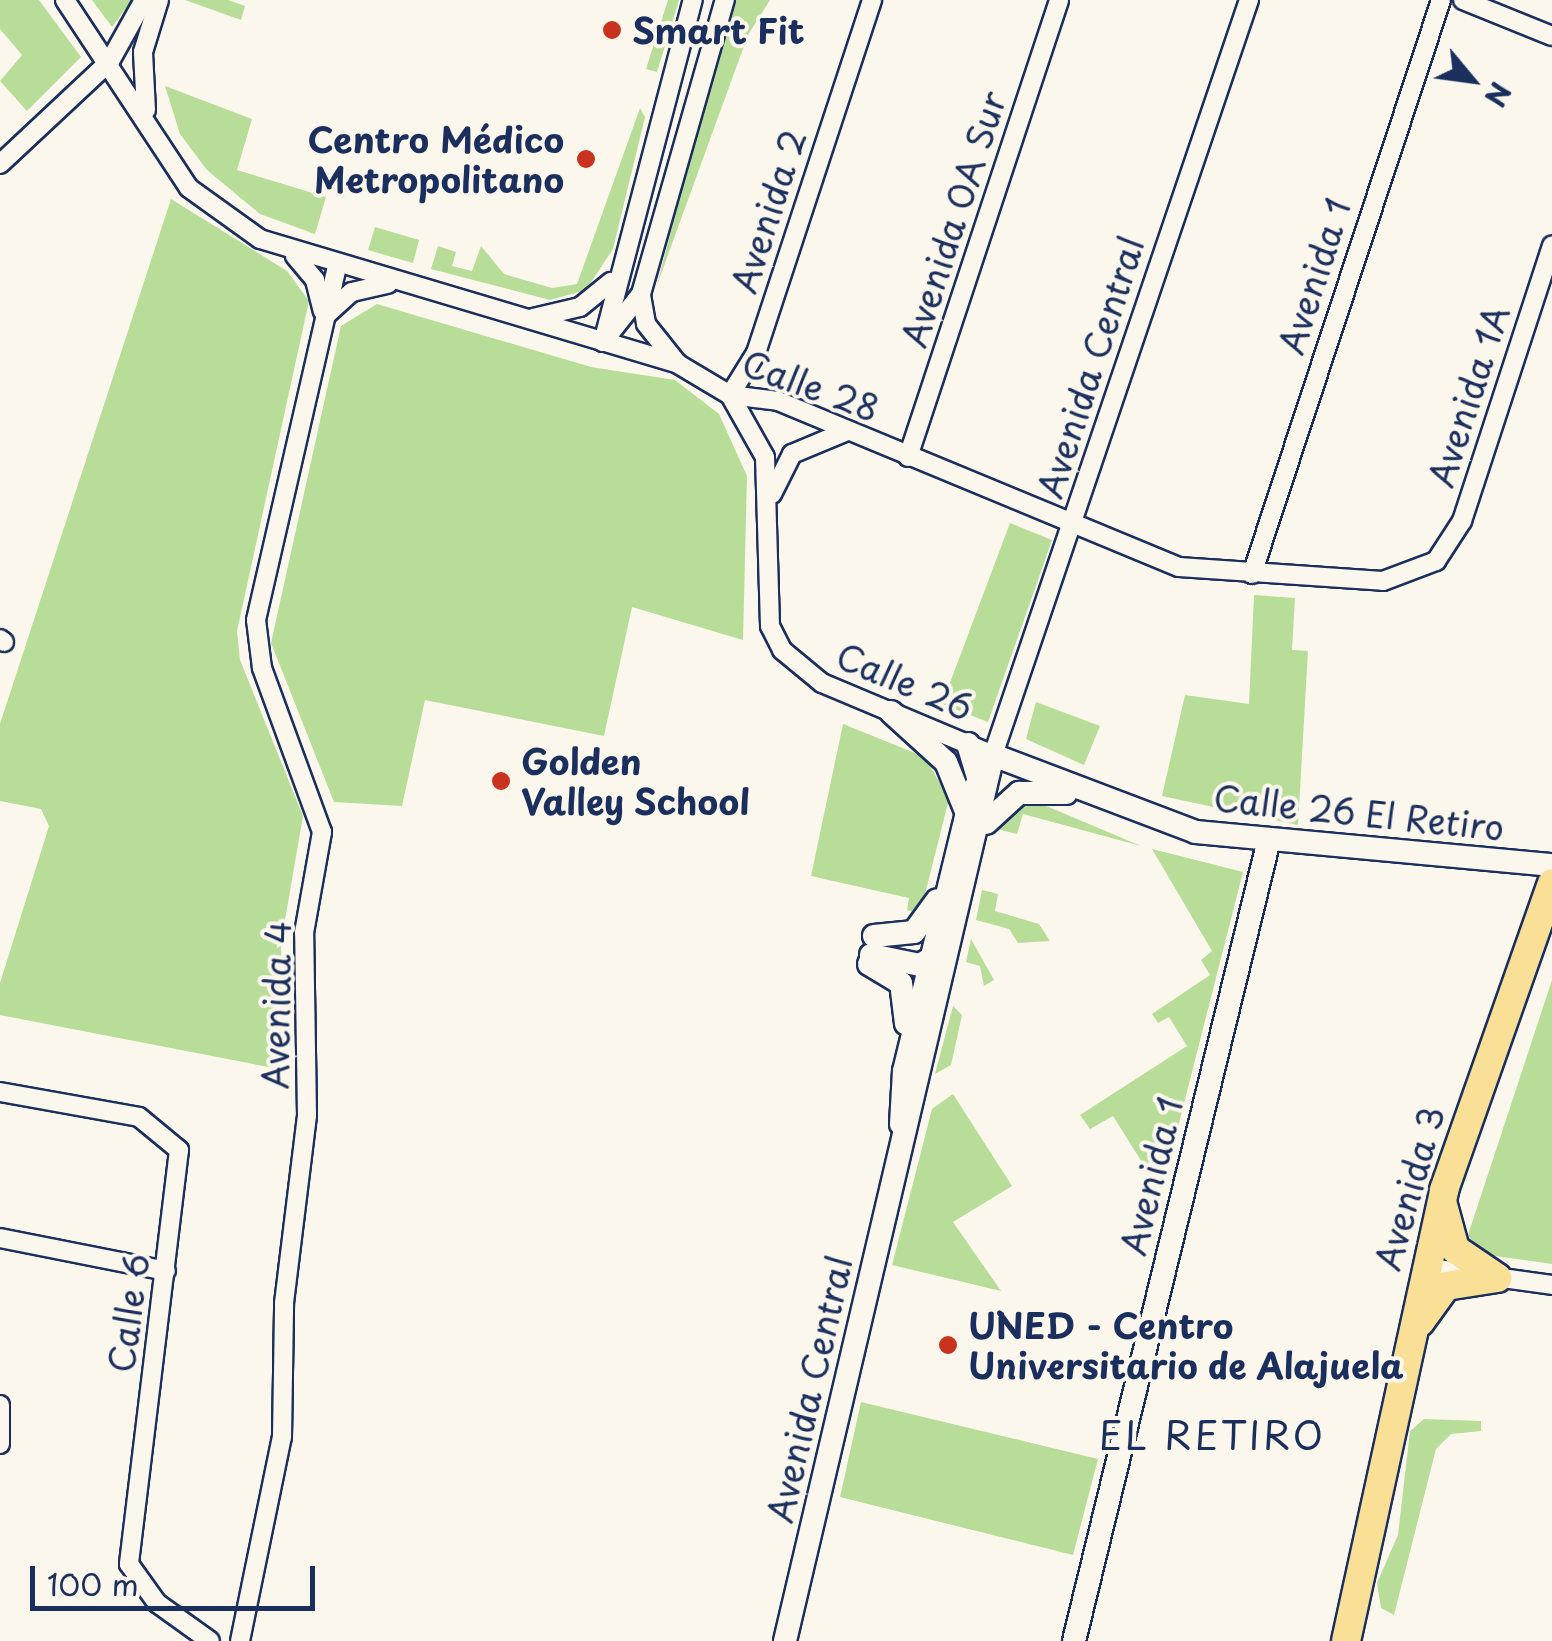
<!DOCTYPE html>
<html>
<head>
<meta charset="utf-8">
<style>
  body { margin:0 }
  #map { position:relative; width:1552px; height:1641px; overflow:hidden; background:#fbf7ec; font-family:"Playpen Sans",sans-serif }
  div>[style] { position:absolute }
  .green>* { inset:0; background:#b7dd98 }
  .roads { filter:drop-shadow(2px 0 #1b2f5e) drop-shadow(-2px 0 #1b2f5e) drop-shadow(0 2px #1b2f5e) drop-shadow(0 -2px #1b2f5e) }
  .minor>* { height:18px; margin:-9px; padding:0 9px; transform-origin:9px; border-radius:9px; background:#fbf7ec }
  .tertiary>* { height:22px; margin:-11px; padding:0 11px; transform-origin:11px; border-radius:11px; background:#fbf7ec }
  .primary>* { height:28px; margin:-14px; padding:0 14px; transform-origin:14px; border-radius:14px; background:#fadf96 }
  .dots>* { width:28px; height:28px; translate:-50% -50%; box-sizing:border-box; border:5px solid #fbf7ec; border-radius:50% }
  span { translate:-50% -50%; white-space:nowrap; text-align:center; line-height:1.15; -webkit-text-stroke:8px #fbf7ec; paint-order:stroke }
  .poi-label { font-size:35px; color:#1b2f5e; font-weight:700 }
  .left { translate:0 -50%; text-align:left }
  .right { translate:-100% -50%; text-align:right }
  .street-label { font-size:35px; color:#1b2f5e }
  .neighbourhood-label { font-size:38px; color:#1b2f5e; letter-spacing:2.5px }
  .north { position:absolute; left:1422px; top:30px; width:100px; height:100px; -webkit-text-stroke:8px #fbf7ec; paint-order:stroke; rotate:119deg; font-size:28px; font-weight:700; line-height:40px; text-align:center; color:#1b2f5e }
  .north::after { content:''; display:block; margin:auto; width:35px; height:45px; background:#1b2f5e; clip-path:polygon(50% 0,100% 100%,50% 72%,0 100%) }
  .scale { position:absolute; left:30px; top:1566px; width:285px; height:45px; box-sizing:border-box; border:5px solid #1b2f5e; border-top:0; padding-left:12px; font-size:30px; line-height:35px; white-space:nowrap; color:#1b2f5e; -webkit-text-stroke:8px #fbf7ec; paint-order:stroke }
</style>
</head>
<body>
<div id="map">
  <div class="green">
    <div style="clip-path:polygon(0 0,39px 0,81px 57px,27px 111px,0 81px,22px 55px,0 29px)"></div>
    <div style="clip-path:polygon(92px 0,132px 0,112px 27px)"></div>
    <div style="clip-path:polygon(185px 0,228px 0,245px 6px,241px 20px)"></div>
    <div style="clip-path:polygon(668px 0,679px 0,657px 72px,646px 69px)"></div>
    <div style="clip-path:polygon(731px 0,770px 0,748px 35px,657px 285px)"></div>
    <div style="clip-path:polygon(165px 86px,252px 119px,237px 170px,326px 197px,315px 234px,260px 214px,207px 170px,180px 134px)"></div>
    <div style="clip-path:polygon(640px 108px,645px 117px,613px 249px,586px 290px,550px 300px,431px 269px,438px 246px,456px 252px,452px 266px,472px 271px,481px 246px,504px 274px,552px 288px,577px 284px)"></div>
    <div style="clip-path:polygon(171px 199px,287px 271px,309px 301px,237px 631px,240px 660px,303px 816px,281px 943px,284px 1070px,0 1015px,0 983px,49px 826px,41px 809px,0 801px,0 724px)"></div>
    <div style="clip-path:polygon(375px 227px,419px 240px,413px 263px,368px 250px)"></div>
    <div style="clip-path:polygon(377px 304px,591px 367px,675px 380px,719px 414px,747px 476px,743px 640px,632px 607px,604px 736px,425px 700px,402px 806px,334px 802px,271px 643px,341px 326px)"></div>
    <div style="clip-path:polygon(1010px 523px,1052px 540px,988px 722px,942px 704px)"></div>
    <div style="clip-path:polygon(1254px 595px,1295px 598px,1292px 650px,1308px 651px,1298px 825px,1162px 796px,1185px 695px,1249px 704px)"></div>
    <div style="clip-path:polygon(1036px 702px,1100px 726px,1084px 765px,1026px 739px)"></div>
    <div style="clip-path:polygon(843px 724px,925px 757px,949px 799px,920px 914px,907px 910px,909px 898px,811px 876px)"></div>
    <div style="clip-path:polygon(1038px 803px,1051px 808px,1141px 846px,1023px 814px,1017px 834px,997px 829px,1019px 806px)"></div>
    <div style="clip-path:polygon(1152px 849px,1243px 872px,1168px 1166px,1150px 1175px,1113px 1116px,1090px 1129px,1080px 1115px,1187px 1046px,1169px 1017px,1158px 1023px,1152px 1014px,1210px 975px,1201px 960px,1212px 951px)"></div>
    <div style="clip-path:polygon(982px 890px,998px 894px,995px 911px,1039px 924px,1050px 941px,1018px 943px,1009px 929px,976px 920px)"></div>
    <div style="clip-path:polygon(971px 939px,994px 980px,984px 986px,980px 966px,966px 962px)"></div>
    <div style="clip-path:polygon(1552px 980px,1552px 1264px,1481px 1254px,1468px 1235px)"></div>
    <div style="clip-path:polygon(953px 1006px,962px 1015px,951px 1065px,935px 1074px)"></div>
    <div style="clip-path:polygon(953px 1094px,1012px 1186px,953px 1222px,1001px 1291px,892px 1265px,932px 1109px)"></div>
    <div style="clip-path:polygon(861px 1402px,1098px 1459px,1073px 1555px,840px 1497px)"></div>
    <div style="clip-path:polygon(1424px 1419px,1481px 1421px,1481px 1431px,1451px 1434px,1436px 1449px,1394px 1615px,1381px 1608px,1377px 1583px,1398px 1535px,1410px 1431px)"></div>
  </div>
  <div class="roads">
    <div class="minor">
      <div style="left:65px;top:0;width:225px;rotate:56.6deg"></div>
      <div style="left:189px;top:188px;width:87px;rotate:35.7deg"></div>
      <div style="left:260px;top:239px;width:436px;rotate:16.6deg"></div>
      <div style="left:678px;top:364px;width:61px;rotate:30.8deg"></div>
      <div style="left:730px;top:395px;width:48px;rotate:7.1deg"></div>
      <div style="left:778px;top:401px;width:434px;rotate:22.5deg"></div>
      <div style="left:1179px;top:567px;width:204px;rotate:3.9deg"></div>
      <div style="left:1383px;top:581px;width:57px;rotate:-20.7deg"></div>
      <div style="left:1436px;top:561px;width:48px;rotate:-57deg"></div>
      <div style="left:1462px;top:521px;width:290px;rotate:-71.9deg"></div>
      <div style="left:1463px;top:0;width:96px;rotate:22deg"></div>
      <div style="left:146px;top:110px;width:58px;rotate:-93deg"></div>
      <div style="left:143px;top:52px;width:54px;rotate:-72.9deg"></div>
      <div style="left:0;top:164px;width:151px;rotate:-43.1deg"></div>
      <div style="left:110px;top:61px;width:70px;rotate:-60.9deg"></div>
      <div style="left:295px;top:256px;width:31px;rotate:50deg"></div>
      <div style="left:315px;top:280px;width:32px;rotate:76deg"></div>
      <div style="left:641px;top:295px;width:29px;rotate:80deg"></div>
      <div style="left:646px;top:324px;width:50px;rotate:51.5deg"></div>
      <div style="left:325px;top:316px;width:36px;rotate:-42deg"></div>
      <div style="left:352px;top:292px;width:37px;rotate:-13deg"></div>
      <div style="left:533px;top:318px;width:48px;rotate:-13.2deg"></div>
      <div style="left:580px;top:307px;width:40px;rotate:-39deg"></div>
      <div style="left:603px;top:342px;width:61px;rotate:-51.6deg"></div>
      <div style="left:641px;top:294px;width:306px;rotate:-74.1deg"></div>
      <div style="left:603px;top:342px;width:354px;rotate:-75.3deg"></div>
      <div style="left:730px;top:395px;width:71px;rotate:60.6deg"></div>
      <div style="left:765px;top:457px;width:169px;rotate:88.3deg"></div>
      <div style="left:770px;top:626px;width:27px;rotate:63deg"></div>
      <div style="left:782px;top:650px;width:52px;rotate:39.5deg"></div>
      <div style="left:822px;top:683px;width:186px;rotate:22.8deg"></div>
      <div style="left:993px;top:755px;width:797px;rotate:-71.27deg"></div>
      <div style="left:730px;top:395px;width:49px;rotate:-58.2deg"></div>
      <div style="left:756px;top:353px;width:372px;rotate:-71.8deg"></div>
      <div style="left:908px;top:457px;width:481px;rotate:-71.7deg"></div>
      <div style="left:772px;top:494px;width:45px;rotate:-63.4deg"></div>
      <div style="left:792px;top:454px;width:60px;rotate:-22.7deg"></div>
      <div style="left:1252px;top:574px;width:604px;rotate:-71.77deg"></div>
      <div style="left:0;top:639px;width:5px;rotate:37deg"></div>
      <div style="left:0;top:1092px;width:141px;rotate:10.2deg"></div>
      <div style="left:139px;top:1117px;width:52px;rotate:39.5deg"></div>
      <div style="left:179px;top:1150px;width:417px;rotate:96.9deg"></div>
      <div style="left:129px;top:1564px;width:48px;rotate:54.3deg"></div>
      <div style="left:157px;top:1603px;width:65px;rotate:35.6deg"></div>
      <div style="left:0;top:1238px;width:169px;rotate:11.2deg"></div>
      <div style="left:1423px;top:1267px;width:130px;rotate:7.9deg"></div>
      <div style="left:0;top:1405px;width:39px;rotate:90deg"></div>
      <div style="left:240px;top:1641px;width:208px;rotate:-78.4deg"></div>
      <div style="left:282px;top:1437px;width:134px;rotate:-89.1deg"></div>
      <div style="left:284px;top:1303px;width:189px;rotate:-83deg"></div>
      <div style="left:307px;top:1115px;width:182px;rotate:-90.9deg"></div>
      <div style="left:304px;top:933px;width:103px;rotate:-79.9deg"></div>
      <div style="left:322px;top:832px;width:175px;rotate:-110.1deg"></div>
      <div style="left:262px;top:668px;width:48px;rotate:-97.1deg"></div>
      <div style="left:256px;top:620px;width:362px;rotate:-77.1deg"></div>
    </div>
    <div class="tertiary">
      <div style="left:891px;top:712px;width:74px;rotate:42.3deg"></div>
      <div style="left:946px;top:762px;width:56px;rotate:68deg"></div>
      <div style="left:968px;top:744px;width:42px;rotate:73.3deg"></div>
      <div style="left:993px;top:755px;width:217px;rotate:20.8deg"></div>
      <div style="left:1196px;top:832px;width:358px;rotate:5.3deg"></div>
      <div style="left:986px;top:823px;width:45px;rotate:-42.3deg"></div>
      <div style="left:1019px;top:793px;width:47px"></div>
      <div style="left:874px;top:936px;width:40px;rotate:-5.7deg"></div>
      <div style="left:914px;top:932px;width:39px;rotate:-54deg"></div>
      <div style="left:871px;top:955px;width:50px;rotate:11.5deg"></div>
      <div style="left:920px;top:965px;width:21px;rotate:-31deg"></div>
      <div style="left:869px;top:964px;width:37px;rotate:31deg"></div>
      <div style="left:901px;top:983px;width:41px;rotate:83deg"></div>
      <div style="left:901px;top:1124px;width:53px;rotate:-86.8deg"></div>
      <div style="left:904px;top:1071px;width:286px;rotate:-76.3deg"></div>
      <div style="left:972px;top:793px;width:34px;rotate:-60deg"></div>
      <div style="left:785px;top:1641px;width:910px;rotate:-76.79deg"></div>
      <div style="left:1074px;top:1641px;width:820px;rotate:-76.32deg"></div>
    </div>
    <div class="primary">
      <div style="left:1443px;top:1205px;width:46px;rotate:74.7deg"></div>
      <div style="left:1455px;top:1249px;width:50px;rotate:34.3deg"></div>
      <div style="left:1420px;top:1322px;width:44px;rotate:-54.2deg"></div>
      <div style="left:1446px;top:1286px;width:52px;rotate:-8.9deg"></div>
      <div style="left:1346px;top:1641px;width:462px;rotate:-77.7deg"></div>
      <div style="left:1444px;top:1190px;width:325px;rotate:-70.6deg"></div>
    </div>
  </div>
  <div class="dots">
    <div style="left:612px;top:30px;background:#c8321e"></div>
    <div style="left:586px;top:159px;background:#c8321e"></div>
    <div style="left:501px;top:781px;background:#c8321e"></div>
    <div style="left:948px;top:1345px;background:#c8321e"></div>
  </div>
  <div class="poi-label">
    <span class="left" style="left:632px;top:30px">Smart Fit</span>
    <span class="right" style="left:564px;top:159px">Centro Médico<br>Metropolitano</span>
    <span class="left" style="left:521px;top:781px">Golden<br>Valley School</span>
    <span class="left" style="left:968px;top:1345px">UNED - Centro<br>Universitario de Alajuela</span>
  </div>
  <div class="street-label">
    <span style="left:768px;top:211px;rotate:-72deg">Avenida 2</span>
    <span style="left:953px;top:219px;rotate:-72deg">Avenida 0A Sur</span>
    <span style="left:1314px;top:276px;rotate:-72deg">Avenida 1</span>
    <span style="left:1090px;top:367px;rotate:-72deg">Avenida Central</span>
    <span style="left:811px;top:385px;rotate:20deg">Calle 28</span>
    <span style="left:1468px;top:396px;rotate:-72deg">Avenida 1A</span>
    <span style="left:905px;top:681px;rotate:23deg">Calle 26</span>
    <span style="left:1359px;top:812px;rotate:6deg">Calle 26 El Retiro</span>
    <span style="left:276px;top:1005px;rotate:-89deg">Avenida 4</span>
    <span style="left:1151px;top:1176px;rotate:-76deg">Avenida 1</span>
    <span style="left:1409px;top:1188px;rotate:-74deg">Avenida 3</span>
    <span style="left:128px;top:1313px;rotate:-82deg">Calle 6</span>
    <span style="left:809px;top:1389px;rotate:-77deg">Avenida Central</span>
  </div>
  <div class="neighbourhood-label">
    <span style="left:1212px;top:1435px">EL RETIRO</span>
  </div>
  <div class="north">N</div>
  <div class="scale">100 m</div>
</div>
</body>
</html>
